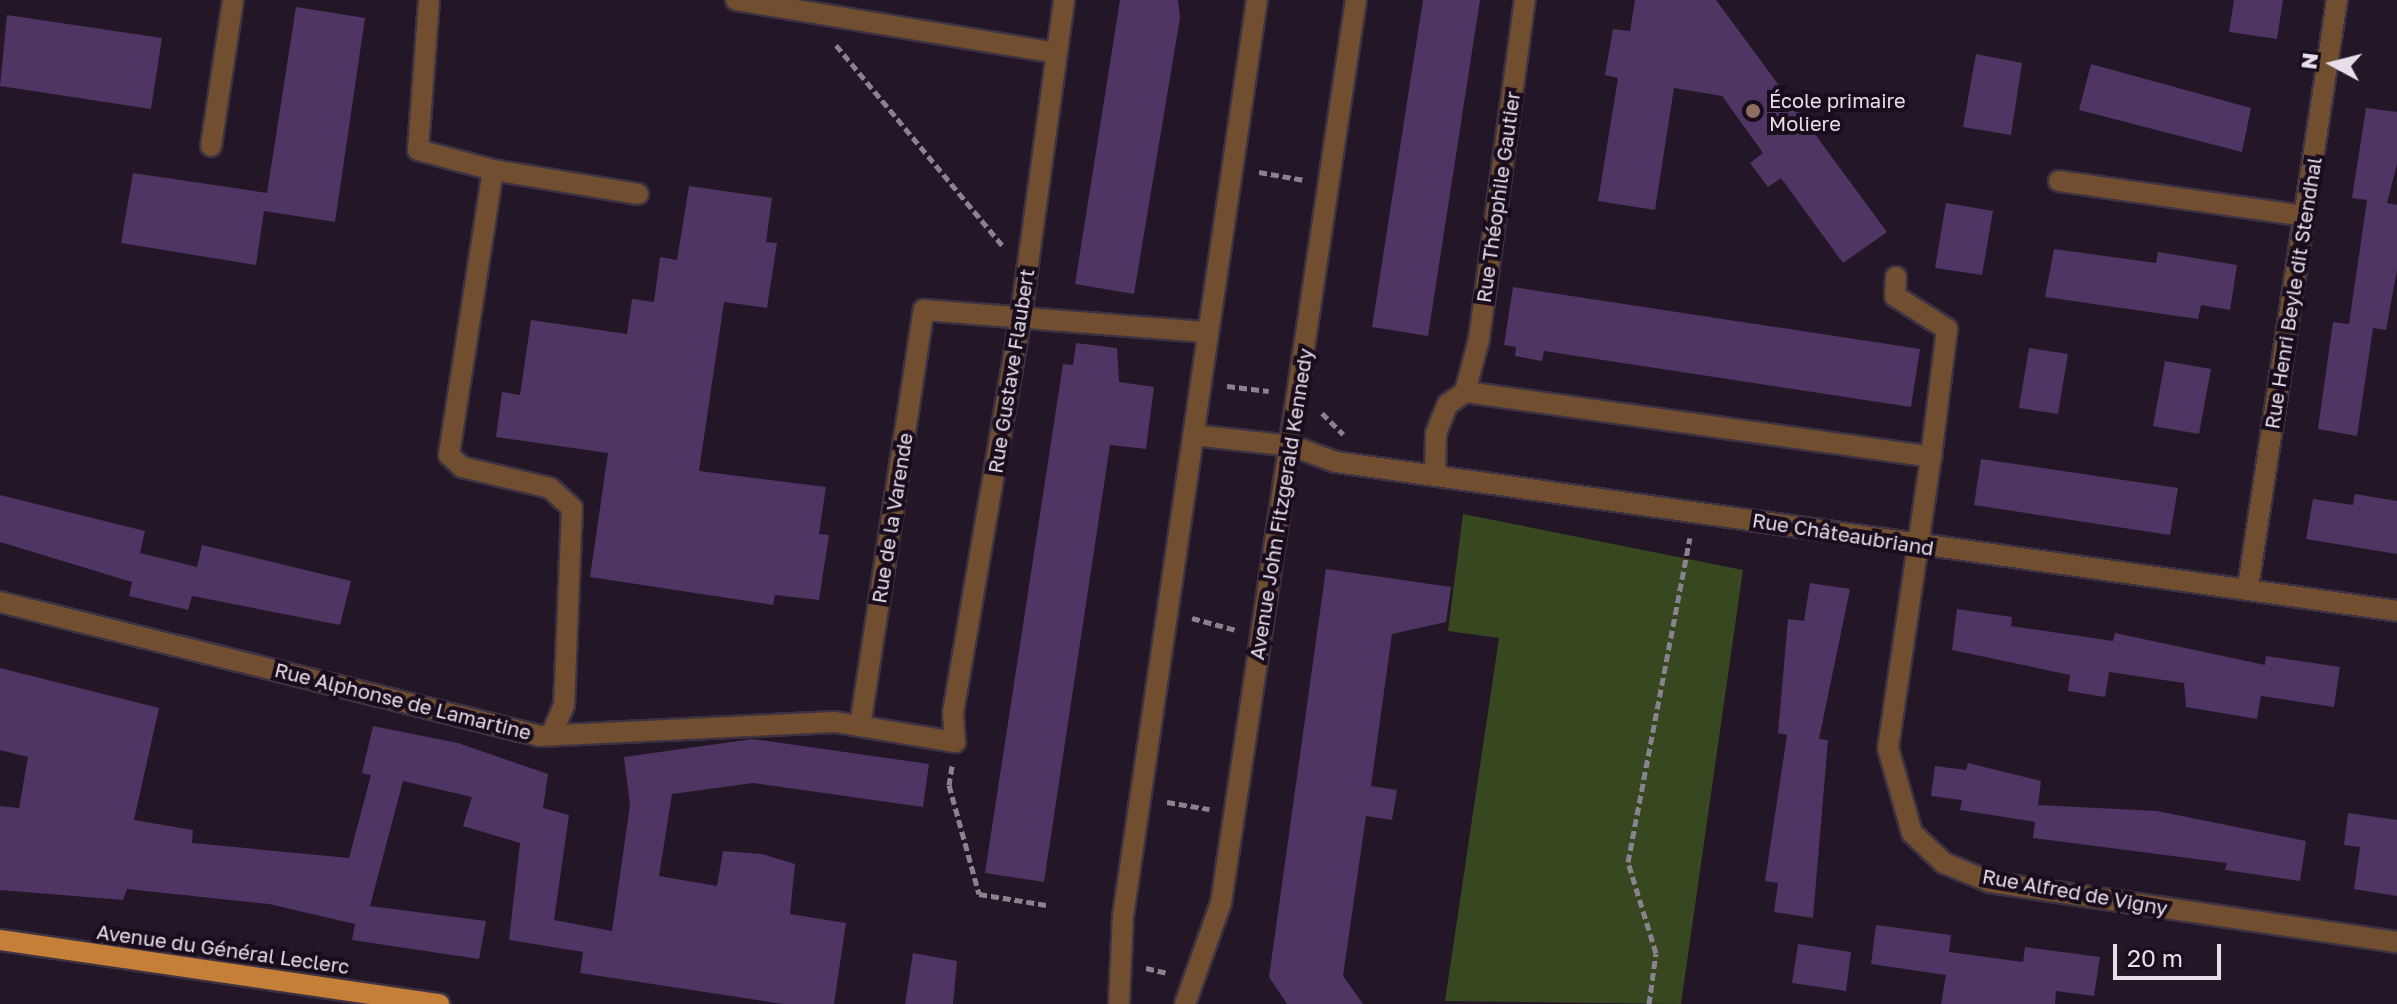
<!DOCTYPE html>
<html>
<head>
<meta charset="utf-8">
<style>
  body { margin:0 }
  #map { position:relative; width:2397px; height:1004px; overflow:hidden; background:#221627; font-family:"Golos Text",sans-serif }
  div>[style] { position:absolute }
  .green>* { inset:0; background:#37471f }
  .building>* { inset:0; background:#4e3564 }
  .path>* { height:5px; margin-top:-2.5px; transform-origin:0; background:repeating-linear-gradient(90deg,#8b828f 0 8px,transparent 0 12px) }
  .roads { filter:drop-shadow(2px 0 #3d3242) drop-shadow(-2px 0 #3d3242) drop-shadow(0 2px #3d3242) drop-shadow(0 -2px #3d3242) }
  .lane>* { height:20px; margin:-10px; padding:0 10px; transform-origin:10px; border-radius:10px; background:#704e2f }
  .street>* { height:20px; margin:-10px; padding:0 10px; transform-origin:10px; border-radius:10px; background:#704e2f }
  .primary>* { height:20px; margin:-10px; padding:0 10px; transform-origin:10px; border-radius:10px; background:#c57f39 }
  .dots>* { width:22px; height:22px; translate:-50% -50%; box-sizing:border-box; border:4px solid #190d1d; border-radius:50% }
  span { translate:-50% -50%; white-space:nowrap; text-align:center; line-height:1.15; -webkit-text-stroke:8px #190d1d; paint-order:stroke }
  .poi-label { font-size:20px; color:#e6dee9 }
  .left { translate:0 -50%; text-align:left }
  .street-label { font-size:20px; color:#e6dee9 }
  .north { position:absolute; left:2293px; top:24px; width:80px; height:80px; -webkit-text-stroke:6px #190d1d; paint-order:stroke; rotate:277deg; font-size:22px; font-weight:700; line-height:32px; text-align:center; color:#e6dee9 }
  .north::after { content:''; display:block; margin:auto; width:28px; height:36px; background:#e6dee9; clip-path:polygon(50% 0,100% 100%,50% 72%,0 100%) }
  .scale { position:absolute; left:2113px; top:944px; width:108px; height:36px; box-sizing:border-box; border:4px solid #e6dee9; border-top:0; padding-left:10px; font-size:24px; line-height:28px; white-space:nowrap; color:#e6dee9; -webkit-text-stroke:6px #190d1d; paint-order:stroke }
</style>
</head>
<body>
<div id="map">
  <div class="green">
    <div style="clip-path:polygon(1463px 514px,1743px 570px,1681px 1004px,1445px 1001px,1499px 638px,1448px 631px)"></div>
  </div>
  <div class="building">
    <div style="clip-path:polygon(1120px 0,1178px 0,1180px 18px,1134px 294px,1075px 284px)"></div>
    <div style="clip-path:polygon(1423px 0,1480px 0,1428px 336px,1372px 327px)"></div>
    <div style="clip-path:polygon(1635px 0,1716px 0,1887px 232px,1843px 263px,1781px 178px,1768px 187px,1750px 163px,1763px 153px,1722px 96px,1674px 88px,1655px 210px,1598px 201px,1618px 78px,1605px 75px,1613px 29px,1630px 31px)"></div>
    <div style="clip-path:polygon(2234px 0,2283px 0,2277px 39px,2229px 32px)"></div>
    <div style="clip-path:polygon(296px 7px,365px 18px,335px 222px,264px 211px,256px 265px,121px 243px,133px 173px,267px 193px)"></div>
    <div style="clip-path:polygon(7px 15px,162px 38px,151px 109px,0 86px)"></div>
    <div style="clip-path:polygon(1976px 54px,2022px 63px,2011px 135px,1963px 127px)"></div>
    <div style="clip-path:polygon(2091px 64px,2251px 108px,2242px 152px,2079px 110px)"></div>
    <div style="clip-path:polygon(2366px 108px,2397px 112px,2397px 164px,2387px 203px,2397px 205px,2397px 270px,2386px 330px,2373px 328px,2357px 436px,2318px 429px,2333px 322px,2349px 324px,2367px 200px,2352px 198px)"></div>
    <div style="clip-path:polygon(689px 186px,772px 198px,766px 242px,777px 243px,767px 308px,724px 302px,699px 471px,826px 487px,819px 534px,829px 535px,819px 600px,775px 595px,773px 605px,590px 577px,608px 453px,496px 437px,502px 392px,520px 395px,531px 320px,627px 334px,632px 299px,654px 302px,660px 257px,677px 260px)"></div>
    <div style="clip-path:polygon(1946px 203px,1993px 211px,1982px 275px,1935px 268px)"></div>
    <div style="clip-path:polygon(2054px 249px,2156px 263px,2158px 252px,2237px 265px,2230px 310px,2201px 305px,2198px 319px,2045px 297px)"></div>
    <div style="clip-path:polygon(1513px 287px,1920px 349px,1911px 407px,1544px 351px,1542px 361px,1515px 356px,1516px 347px,1504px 345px)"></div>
    <div style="clip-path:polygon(1076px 343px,1117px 348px,1119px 382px,1154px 387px,1146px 449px,1110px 445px,1044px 882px,985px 873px,1063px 364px,1073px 365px)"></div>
    <div style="clip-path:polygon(2029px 348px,2068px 354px,2058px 414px,2019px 408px)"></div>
    <div style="clip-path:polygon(2165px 361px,2211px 369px,2199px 434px,2153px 426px)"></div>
    <div style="clip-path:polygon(1981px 459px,2178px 488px,2170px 535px,1974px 505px)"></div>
    <div style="clip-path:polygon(2355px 494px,2397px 501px,2397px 554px,2306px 539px,2313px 499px,2353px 505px)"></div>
    <div style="clip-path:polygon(0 495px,145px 531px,140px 553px,197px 567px,202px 545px,351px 581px,340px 625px,192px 596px,188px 610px,129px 596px,132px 582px,0 542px)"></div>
    <div style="clip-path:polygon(1326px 569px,1451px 587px,1446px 622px,1392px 634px,1371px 786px,1397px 790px,1392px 820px,1366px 816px,1343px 976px,1363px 1004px,1287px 1004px,1269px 977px)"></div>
    <div style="clip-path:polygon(1810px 583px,1850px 589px,1819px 739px,1828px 740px,1813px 918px,1774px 912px,1778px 883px,1765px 881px,1787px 735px,1778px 733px,1788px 619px,1804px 621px)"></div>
    <div style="clip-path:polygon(1957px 609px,2012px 617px,2011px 626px,2113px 641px,2115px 633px,2265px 665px,2266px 656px,2340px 667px,2334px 707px,2261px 696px,2257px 719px,2186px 707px,2184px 683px,2109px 672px,2105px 697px,2068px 691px,2070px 675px,1952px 650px)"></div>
    <div style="clip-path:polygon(0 668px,159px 708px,134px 820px,193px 830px,192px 843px,349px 858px,371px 775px,362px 773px,373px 726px,458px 743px,548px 774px,543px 808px,569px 815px,554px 920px,612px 931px,630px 805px,624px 757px,753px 739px,929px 764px,923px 807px,753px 783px,672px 794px,659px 876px,717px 886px,723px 851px,762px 854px,795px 864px,790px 914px,846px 923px,834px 1004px,783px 1004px,580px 973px,583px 952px,509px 940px,520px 843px,463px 826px,472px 797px,403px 781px,370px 906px,486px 921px,479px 959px,352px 940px,355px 924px,269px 904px,127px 889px,123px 900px,0 890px,0 806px,19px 808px,28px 757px,0 750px)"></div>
    <div style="clip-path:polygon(1968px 763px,2041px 781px,2038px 805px,2157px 811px,2306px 841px,2300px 881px,2225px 870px,2227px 863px,2033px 838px,2035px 822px,1960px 810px,1962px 800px,1931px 796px,1935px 766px,1966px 770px)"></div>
    <div style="clip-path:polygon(2348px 813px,2397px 820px,2397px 896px,2354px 889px,2360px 847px,2344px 845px)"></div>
    <div style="clip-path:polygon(1876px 925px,1951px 935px,1948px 960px,1949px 952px,2023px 962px,2025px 947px,2100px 957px,2094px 996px,2056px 991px,2055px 1004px,1941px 1004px,1946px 975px,1871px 964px)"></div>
    <div style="clip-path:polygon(1798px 944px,1851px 952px,1846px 991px,1792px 983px)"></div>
    <div style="clip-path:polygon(913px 953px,957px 961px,953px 1004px,905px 1004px)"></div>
  </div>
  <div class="path">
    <div style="left:836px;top:45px;width:261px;rotate:50.3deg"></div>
    <div style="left:1259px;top:172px;width:46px;rotate:10.1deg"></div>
    <div style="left:1227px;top:386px;width:42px;rotate:6.8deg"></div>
    <div style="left:1322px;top:413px;width:30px;rotate:45deg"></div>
    <div style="left:1192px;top:618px;width:46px;rotate:15.3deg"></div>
    <div style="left:952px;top:766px;width:19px;rotate:99deg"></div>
    <div style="left:949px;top:785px;width:113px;rotate:74.6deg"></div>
    <div style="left:979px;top:894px;width:68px;rotate:9.3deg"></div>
    <div style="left:1167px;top:802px;width:43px;rotate:9.5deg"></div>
    <div style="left:1146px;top:968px;width:22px;rotate:13deg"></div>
    <div style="left:1649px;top:1004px;width:51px;rotate:-82.2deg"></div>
    <div style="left:1656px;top:953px;width:95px;rotate:-107.1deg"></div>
    <div style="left:1628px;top:862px;width:330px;rotate:-79.2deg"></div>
  </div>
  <div class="roads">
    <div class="lane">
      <div style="left:1896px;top:277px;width:19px;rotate:93deg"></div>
      <div style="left:1895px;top:296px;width:62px;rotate:32.4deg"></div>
      <div style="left:1947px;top:329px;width:129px;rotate:97.1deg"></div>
    </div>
    <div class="street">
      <div style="left:429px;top:0;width:150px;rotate:94.2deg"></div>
      <div style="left:418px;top:150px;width:78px;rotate:14.9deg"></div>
      <div style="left:493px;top:170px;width:288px;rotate:98.8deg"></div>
      <div style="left:449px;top:455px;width:18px;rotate:43deg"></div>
      <div style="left:462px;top:467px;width:90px;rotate:13.4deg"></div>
      <div style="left:550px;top:488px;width:30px;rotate:42deg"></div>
      <div style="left:572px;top:508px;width:197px;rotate:92.3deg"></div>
      <div style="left:564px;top:705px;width:33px;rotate:113deg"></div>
      <div style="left:736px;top:0;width:325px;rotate:9.4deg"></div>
      <div style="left:211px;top:146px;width:148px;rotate:-81.4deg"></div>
      <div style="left:493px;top:170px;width:147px;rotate:9.4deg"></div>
      <div style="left:2059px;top:181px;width:248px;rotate:8.1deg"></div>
      <div style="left:1465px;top:392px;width:55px;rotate:-75.2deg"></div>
      <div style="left:1479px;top:339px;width:342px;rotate:-82.3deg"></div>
      <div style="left:1193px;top:435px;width:100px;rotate:6.3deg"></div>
      <div style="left:1292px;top:446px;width:47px;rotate:20deg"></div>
      <div style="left:1336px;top:462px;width:1071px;rotate:7.99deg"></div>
      <div style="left:1435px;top:476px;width:43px;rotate:-88.7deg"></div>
      <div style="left:1436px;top:433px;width:31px;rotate:-68deg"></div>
      <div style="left:1448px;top:404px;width:21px;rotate:-35deg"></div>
      <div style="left:1465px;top:392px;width:471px;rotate:7.9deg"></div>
      <div style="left:1931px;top:457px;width:294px;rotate:98.4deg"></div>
      <div style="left:1888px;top:748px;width:88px;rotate:74.2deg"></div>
      <div style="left:1912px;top:833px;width:44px;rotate:43.2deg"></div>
      <div style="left:1944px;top:863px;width:50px;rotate:22.4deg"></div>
      <div style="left:1990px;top:882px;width:411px;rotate:8.4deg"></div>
      <div style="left:2248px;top:587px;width:594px;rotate:-81.38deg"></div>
      <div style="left:0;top:602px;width:556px;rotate:13.94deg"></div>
      <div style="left:540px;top:736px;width:295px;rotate:-2.7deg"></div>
      <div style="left:835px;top:722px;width:122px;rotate:9.5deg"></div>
      <div style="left:955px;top:742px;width:29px;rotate:-94deg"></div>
      <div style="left:953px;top:713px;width:404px;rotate:-80.3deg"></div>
      <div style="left:1021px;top:315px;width:318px;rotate:-82.2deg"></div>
      <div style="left:860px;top:726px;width:421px;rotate:-81.3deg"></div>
      <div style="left:924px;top:310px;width:281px;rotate:4.5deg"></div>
      <div style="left:1119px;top:1004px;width:88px;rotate:-87.4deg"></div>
      <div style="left:1123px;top:916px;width:926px;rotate:-81.68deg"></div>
      <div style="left:1185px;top:1004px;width:107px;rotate:-70.4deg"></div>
      <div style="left:1221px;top:903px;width:913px;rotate:-81.5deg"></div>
    </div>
    <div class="primary">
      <div style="left:0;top:940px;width:444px;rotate:8.3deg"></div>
    </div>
  </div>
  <div class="dots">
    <div style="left:1753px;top:111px;background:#8d6e63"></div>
  </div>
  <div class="poi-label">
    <span class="left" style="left:1769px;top:112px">École primaire<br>Moliere</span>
  </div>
  <div class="street-label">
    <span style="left:1498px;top:197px;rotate:-82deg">Rue Théophile Gautier</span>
    <span style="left:2293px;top:293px;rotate:-81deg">Rue Henri Beyle dit Stendhal</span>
    <span style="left:1011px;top:371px;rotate:-81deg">Rue Gustave Flaubert</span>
    <span style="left:1281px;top:504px;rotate:-81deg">Avenue John Fitzgerald Kennedy</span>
    <span style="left:892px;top:518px;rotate:-81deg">Rue de la Varende</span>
    <span style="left:1843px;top:534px;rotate:9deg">Rue Châteaubriand</span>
    <span style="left:403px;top:701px;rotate:14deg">Rue Alphonse de Lamartine</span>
    <span style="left:2075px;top:892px;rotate:10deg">Rue Alfred de Vigny</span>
    <span style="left:223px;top:949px;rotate:8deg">Avenue du Général Leclerc</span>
  </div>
  <div class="north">N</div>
  <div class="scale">20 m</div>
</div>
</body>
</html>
